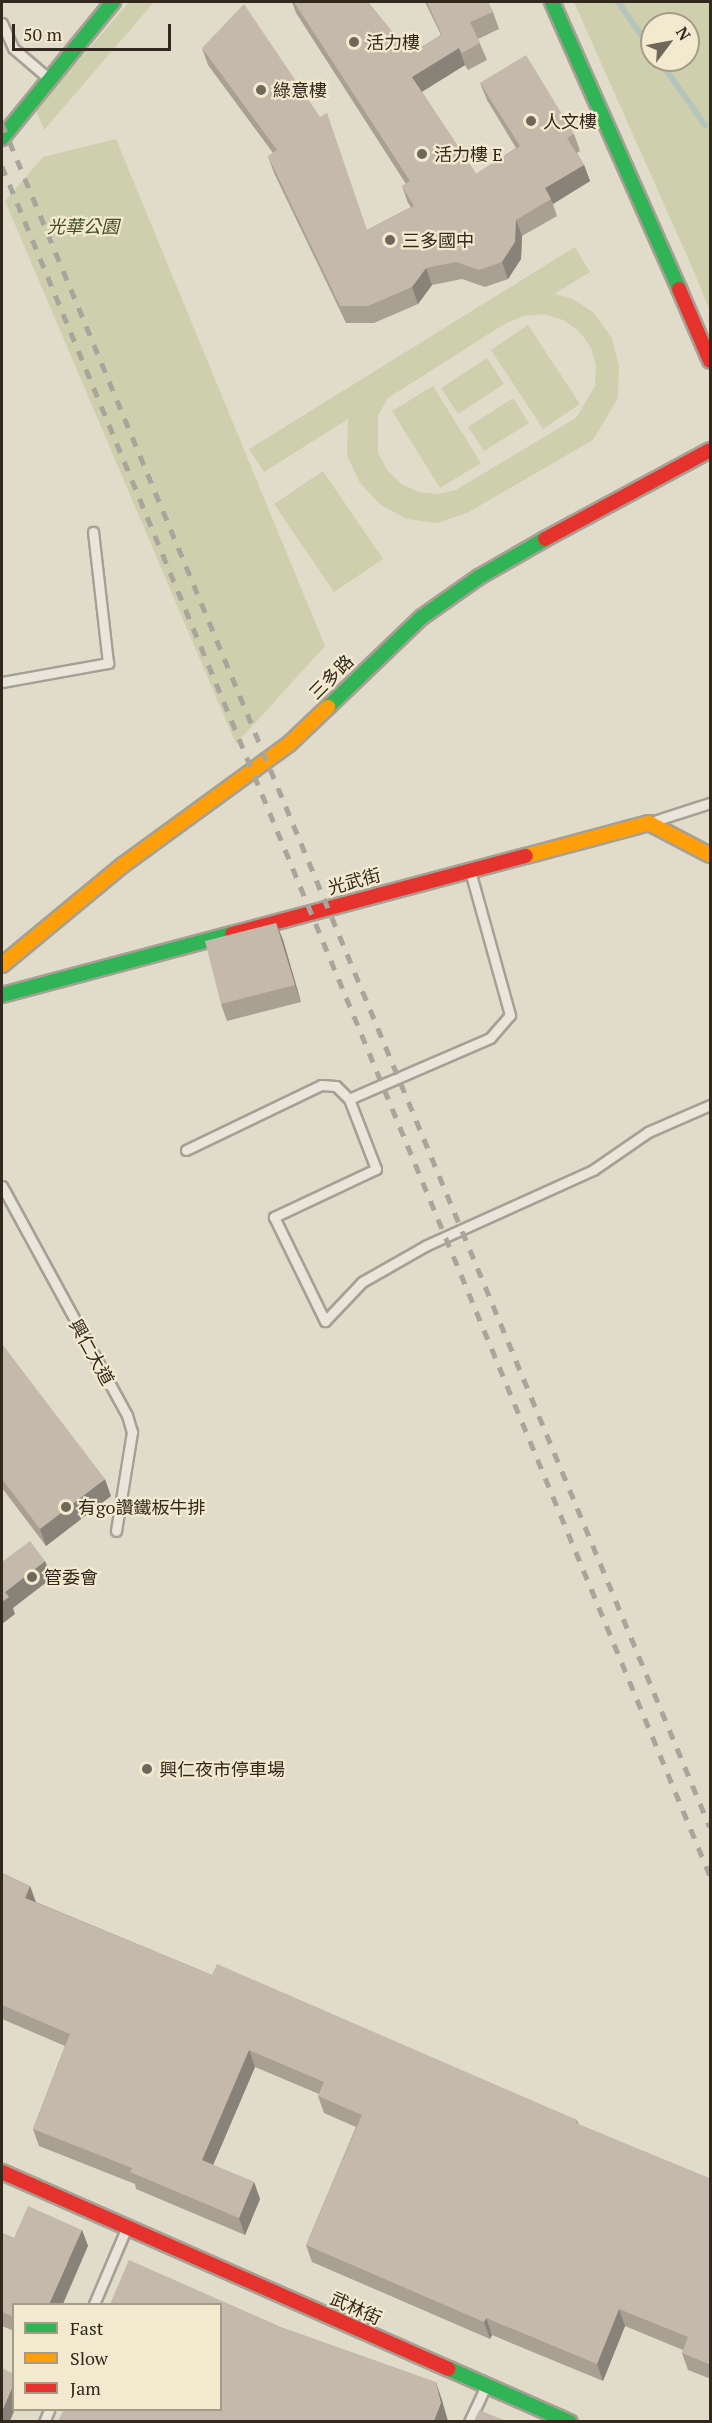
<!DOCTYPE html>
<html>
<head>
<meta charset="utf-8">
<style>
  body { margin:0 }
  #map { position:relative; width:712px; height:2423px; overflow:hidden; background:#e1dbca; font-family:"PT Serif","Noto Sans TC",serif }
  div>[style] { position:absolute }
  .green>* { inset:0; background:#ced0ad }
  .stream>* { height:6px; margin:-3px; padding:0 3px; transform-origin:3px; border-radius:3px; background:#b6c5bc }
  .roads { filter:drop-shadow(2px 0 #a6a094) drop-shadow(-2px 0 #a6a094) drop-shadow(0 2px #a6a094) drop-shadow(0 -2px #a6a094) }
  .lane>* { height:9px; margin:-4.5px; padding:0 4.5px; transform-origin:4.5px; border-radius:4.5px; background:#eae5db }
  .fast>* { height:14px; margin:-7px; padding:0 7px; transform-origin:7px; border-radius:7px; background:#30b455 }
  .slow>* { height:14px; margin:-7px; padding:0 7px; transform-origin:7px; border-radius:7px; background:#ff9f0a }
  .jam>* { height:14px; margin:-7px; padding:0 7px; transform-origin:7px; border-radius:7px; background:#e5322d }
  .rail>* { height:4.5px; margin-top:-2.25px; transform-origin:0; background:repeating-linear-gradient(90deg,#a8a59c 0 10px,transparent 0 20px) }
  .wall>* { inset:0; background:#a99f93 }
  .shaded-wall>* { inset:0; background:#898278 }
  .building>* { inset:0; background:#c4b9ab }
  .dots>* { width:16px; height:16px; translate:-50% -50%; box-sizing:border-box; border:3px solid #f2e9cf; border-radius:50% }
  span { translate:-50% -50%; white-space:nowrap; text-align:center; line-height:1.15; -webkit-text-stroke:4.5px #f2e9cf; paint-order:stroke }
  .poi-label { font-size:18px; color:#32281d }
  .left { translate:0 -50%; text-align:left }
  .park-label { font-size:18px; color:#414d25; font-style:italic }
  .street-label { font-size:18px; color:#32281d }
  .frame { position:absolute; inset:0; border:3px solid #32281d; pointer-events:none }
  .legend { position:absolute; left:12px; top:2303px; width:210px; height:108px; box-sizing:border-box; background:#f2e9cf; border:2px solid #a59c88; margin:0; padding:8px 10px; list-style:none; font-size:18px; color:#32281d }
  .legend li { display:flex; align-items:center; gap:12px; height:30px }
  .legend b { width:30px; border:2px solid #a59c88 }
  .north { position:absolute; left:640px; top:12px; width:60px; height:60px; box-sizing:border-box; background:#f2e9cf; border:2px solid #a59c88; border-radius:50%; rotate:58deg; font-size:16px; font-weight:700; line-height:24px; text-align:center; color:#32281d }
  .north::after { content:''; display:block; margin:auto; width:21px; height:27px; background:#6f675a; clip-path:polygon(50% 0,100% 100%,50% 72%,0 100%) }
  .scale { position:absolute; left:12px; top:24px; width:159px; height:27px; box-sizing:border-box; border:3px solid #32281d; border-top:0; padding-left:8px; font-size:18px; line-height:21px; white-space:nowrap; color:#32281d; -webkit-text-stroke:4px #f2e9cf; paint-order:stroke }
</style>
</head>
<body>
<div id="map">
  <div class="green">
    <div style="clip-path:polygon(129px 2px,154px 2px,44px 130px,36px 110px)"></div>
    <div style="clip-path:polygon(evenodd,574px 2px,710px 2px,710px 311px,695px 274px,574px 2px,652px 24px,688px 24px,688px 60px,652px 60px,652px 24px)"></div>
    <div style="clip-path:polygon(116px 139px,325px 646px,236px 744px,5px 201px,43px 157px)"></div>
    <div style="clip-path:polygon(evenodd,575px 247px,590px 272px,554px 294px,571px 298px,593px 312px,612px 338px,619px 367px,618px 398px,593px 440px,467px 513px,437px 523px,407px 519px,381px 505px,360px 483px,347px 456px,348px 419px,264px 472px,249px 449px,575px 247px,544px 314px,563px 320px,579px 331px,591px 348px,596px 366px,595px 386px,576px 418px,456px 490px,438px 494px,419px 492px,401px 484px,387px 470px,378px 453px,378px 415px,388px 398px,506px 323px,524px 316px,544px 314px)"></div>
    <div style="clip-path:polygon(528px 325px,580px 404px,543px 429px,491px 350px)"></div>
    <div style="clip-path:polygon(487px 358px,504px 384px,458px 414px,441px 388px)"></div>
    <div style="clip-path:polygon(433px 386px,481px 463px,440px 488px,392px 411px)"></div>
    <div style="clip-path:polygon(513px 398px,529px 423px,484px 451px,468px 427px)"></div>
    <div style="clip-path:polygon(323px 471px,383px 559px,334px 592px,274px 504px)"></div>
  </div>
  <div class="stream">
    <div style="left:618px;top:2px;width:59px;rotate:54.7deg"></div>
    <div style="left:659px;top:60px;width:80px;rotate:54.7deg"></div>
  </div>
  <div class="roads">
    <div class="lane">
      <div style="left:2px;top:23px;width:27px;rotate:66deg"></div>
      <div style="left:13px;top:48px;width:45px;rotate:40.5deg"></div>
      <div style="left:2px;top:682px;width:108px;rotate:-10.2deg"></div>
      <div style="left:108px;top:663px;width:132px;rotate:-96.5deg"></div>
      <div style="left:657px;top:820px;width:56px;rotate:-17.8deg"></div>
      <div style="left:349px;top:1099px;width:154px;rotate:-23.4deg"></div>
      <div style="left:490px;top:1038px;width:30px;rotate:-49deg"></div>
      <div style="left:510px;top:1015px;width:146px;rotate:-105.5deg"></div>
      <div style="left:186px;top:1150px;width:150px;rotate:-25.7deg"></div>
      <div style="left:321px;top:1085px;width:15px;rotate:4deg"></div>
      <div style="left:336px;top:1086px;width:18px;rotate:45deg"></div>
      <div style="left:349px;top:1099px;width:75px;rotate:68.9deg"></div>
      <div style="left:376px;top:1169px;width:113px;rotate:154.8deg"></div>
      <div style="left:274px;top:1217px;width:116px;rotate:63.9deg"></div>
      <div style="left:325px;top:1321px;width:54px;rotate:-46.5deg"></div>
      <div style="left:362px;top:1282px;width:75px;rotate:-29.6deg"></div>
      <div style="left:427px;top:1245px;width:182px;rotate:-24.3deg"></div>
      <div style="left:593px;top:1170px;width:67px;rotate:-34.6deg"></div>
      <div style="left:648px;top:1132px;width:68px;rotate:-23.5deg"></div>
      <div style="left:2px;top:1186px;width:261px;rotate:61.4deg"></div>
      <div style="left:127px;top:1415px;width:18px;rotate:74deg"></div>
      <div style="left:132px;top:1432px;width:100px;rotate:99.2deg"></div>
      <div style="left:94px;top:2304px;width:82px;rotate:-66.9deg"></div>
      <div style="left:44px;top:2422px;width:13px;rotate:-67deg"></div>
      <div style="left:469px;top:2422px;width:38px;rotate:-65deg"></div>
    </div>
    <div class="fast">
      <div style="left:552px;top:2px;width:314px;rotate:66.1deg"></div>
      <div style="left:2px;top:138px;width:176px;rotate:-50.8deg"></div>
      <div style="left:328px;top:707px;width:130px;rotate:-43.8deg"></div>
      <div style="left:422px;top:617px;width:70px;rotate:-35.1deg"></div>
      <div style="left:479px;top:577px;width:76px;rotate:-29.9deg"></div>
      <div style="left:2px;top:995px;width:238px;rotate:-14.9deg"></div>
      <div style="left:449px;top:2369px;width:132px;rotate:23.7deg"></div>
    </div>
    <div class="slow">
      <div style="left:526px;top:856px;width:127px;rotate:-15deg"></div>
      <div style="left:649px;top:823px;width:69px;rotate:27.7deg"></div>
      <div style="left:2px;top:965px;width:157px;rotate:-39.6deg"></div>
      <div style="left:123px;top:865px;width:205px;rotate:-36.1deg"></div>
      <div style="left:289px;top:744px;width:54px;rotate:-43.5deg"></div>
    </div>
    <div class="jam">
      <div style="left:679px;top:289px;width:78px;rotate:66.7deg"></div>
      <div style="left:545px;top:539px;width:187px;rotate:-28.3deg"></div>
      <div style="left:232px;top:934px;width:304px;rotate:-14.9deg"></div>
      <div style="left:2px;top:2172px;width:488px;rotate:23.8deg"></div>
    </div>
  </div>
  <div class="rail">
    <div style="left:2px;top:123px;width:1845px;rotate:67.44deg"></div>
    <div style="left:2px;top:166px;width:1850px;rotate:67.5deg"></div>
  </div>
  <div class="wall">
    <div style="clip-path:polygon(292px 2px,368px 2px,410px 54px,441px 35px,425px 2px,488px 2px,493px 12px,499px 29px,478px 39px,487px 60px,468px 70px,465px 65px,422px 92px,476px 174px,516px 148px,487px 100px,480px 83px,574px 134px,580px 151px,577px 153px,584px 165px,590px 181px,553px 204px,557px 216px,522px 236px,521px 259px,508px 279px,485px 287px,462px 279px,432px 285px,418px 304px,374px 323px,346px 323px,274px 173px,268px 156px,273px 153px,208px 65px,202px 48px,367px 230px,411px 207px,408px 203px,402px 186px,406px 184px,296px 13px)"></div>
    <div style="clip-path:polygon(276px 923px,283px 940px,301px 1002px,227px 1021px,221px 1004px)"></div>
    <div style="clip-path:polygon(2px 1344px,111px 1496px,46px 1546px,2px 1488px)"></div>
    <div style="clip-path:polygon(2px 1873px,30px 1886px,36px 1902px,212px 1975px,577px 2120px,579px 2125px,711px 2179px,711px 2379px,688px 2370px,682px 2353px,683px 2350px,625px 2326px,603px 2381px,492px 2335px,490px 2339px,312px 2262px,306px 2245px,356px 2127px,324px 2113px,318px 2096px,319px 2094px,255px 2067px,213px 2165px,254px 2182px,260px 2199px,245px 2235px,136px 2189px,135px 2184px,39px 2146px,33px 2129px,65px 2046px,2px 2019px)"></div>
    <div style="clip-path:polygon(82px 2230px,88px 2246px,14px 2304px,14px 2331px,2px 2326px,2px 2233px,14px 2238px)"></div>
  </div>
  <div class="shaded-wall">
    <div style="clip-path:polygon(459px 48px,465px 65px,418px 94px,412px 77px)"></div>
    <div style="clip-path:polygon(584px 165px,590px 181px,553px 204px,545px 188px)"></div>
    <div style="clip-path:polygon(516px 220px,522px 236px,521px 259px,508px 279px,502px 262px)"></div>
    <div style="clip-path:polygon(426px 268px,432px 285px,418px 304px,412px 287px)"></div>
    <div style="clip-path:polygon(276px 923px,283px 940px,301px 1002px,295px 985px)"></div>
    <div style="clip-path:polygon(105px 1479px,111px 1496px,46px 1546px,40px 1529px)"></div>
    <div style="clip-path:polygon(45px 1561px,52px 1578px,13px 1608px,15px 1614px,2px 1624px,2px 1602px,5px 1592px)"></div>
    <div style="clip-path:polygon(30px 1886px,36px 1903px,25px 1898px)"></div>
    <div style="clip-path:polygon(249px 2050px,255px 2067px,208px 2177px,202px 2160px)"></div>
    <div style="clip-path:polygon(254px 2182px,260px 2199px,245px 2235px,239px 2218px)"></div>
    <div style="clip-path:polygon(82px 2230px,88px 2246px,63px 2304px,49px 2304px)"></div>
    <div style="clip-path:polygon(619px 2309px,625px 2326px,603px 2381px,597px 2364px)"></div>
    <div style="clip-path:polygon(486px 2318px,492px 2335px,490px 2339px,484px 2322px)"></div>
    <div style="clip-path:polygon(436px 2382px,442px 2400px,448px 2421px,434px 2421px)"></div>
    <div style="clip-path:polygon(14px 2383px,14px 2409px,15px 2409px,10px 2421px,2px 2421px,2px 2411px)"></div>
  </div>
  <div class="building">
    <div style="clip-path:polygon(294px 2px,368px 2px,410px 54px,442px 35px,427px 2px,488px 2px,493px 12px,470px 22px,480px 43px,462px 53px,459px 48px,412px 77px,476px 174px,520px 146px,480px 83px,526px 55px,574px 134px,567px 138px,584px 165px,545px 188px,551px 199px,516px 220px,515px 242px,502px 262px,479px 270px,456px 262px,426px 268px,412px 287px,368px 306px,340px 306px,268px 156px,277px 150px,202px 48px,244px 4px,320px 117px,327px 113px,367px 230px,414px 206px,402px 186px,410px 181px)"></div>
    <div style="clip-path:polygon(276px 923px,295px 985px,221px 1004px,205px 941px)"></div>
    <div style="clip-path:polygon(2px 1344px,105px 1479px,40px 1529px,2px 1479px)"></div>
    <div style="clip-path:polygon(30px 1541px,45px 1561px,5px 1592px,9px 1597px,2px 1602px,2px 1562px)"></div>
    <div style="clip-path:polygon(2px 1873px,30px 1886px,25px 1898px,212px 1975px,217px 1964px,577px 2120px,576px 2123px,711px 2179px,711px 2365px,682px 2353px,688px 2337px,619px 2309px,597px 2364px,486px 2318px,484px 2322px,306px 2245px,362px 2115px,318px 2096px,324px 2082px,249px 2050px,202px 2160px,254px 2182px,239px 2218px,130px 2172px,132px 2168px,33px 2129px,70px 2034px,2px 2005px)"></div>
    <div style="clip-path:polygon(28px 2206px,82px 2230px,49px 2304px,14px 2304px,14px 2317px,2px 2312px,2px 2233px,14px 2238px)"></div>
    <div style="clip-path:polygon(129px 2260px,281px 2327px,436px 2382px,441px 2403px,434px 2421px,58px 2421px,64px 2409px,220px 2409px,220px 2304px,110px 2304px)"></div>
    <div style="clip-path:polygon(2px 2368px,14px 2374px,14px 2383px,2px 2411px)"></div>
    <div style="clip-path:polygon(479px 2410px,506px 2421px,474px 2421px)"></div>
  </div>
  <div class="dots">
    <div style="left:354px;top:42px;background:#6f675a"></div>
    <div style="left:261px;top:90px;background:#6f675a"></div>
    <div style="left:531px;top:121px;background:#6f675a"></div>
    <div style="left:422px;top:154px;background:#6f675a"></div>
    <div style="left:390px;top:240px;background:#6f675a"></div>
    <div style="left:66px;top:1507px;background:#6f675a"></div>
    <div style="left:32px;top:1577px;background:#6f675a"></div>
    <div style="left:147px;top:1769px;background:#6f675a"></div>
  </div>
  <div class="poi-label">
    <span class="left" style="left:366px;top:42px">活力樓</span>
    <span class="left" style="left:273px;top:90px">綠意樓</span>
    <span class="left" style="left:543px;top:121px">人文樓</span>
    <span class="left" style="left:434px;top:154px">活力樓 E</span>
    <span class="left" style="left:402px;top:240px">三多國中</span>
    <span class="left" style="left:78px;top:1507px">有go讚鐵板牛排</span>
    <span class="left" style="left:44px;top:1577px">管委會</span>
    <span class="left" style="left:159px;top:1769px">興仁夜市停車場</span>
  </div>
  <div class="park-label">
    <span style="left:83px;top:226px">光華公園</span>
  </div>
  <div class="street-label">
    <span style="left:331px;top:677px;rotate:-45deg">三多路</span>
    <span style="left:354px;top:881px;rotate:-15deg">光武街</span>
    <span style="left:92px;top:1352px;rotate:61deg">興仁大道</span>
    <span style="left:356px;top:2308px;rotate:24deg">武林街</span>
  </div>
  <div class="frame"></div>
  <ul class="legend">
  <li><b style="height:8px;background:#30b455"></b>Fast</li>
  <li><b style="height:8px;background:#ff9f0a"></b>Slow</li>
  <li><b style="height:8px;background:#e5322d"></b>Jam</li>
  </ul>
  <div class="north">N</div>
  <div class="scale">50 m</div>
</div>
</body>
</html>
